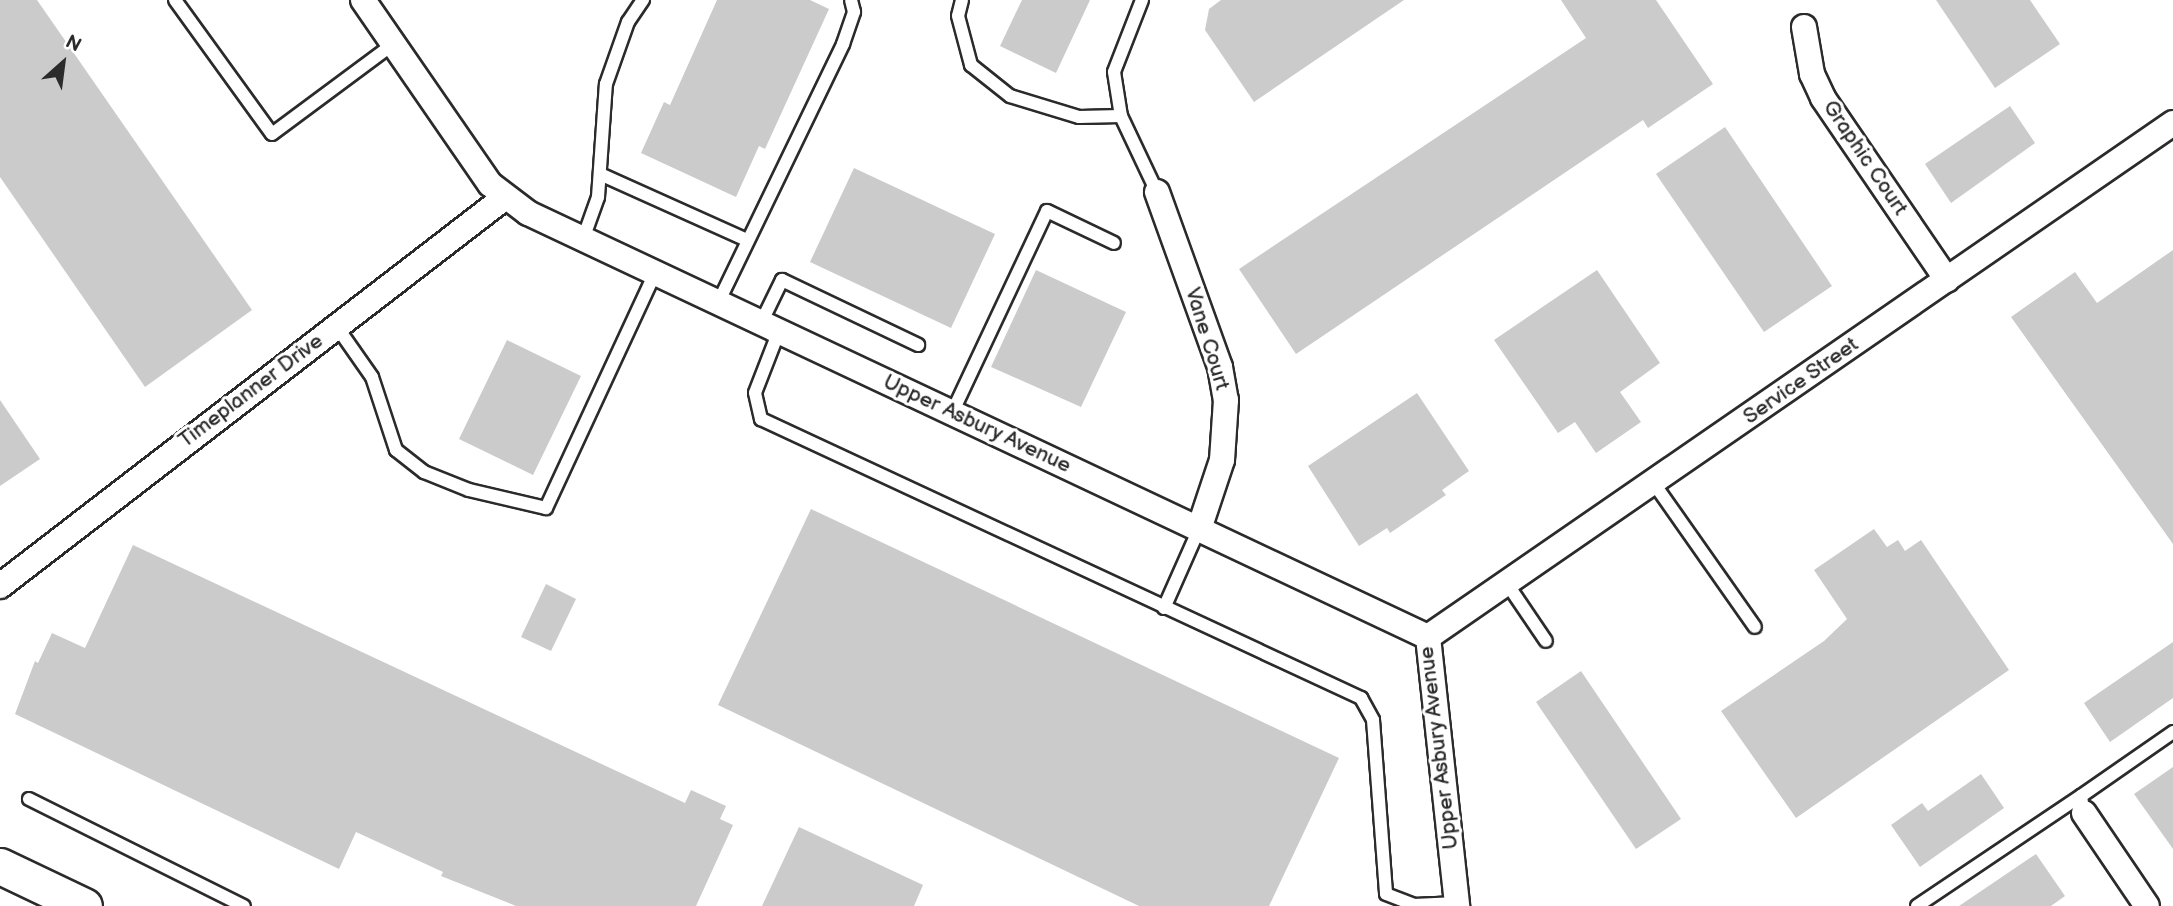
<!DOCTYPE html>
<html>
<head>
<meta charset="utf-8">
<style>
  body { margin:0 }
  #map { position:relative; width:2173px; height:906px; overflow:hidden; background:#fff; font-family:"Balsamiq Sans",sans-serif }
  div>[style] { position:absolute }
  .building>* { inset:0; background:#cbcbcb }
  .roads { filter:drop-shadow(2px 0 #2b2b2b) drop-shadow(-2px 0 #2b2b2b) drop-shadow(0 2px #2b2b2b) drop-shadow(0 -2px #2b2b2b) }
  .lane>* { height:12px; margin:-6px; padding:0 6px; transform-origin:6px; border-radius:6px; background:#fff }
  .street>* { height:24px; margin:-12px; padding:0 12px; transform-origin:12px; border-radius:12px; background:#fff }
  .secondary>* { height:35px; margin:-17.5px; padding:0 17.5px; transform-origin:17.5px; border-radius:17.5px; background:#fff }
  span { translate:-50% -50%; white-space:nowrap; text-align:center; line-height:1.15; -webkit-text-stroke:6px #fff; paint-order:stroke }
  .street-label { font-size:21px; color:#2b2b2b }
  .north { position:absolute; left:28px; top:28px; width:70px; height:70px; -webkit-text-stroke:5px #fff; paint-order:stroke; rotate:28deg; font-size:19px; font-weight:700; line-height:28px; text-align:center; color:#2b2b2b }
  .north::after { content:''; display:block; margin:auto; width:24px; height:32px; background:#2b2b2b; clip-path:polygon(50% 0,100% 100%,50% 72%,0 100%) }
</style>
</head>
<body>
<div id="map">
  <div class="building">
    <div style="clip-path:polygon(0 0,37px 0,252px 310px,145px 387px,0 177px)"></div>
    <div style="clip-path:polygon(717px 0,810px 0,829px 9px,765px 149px,759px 146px,736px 197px,641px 153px,664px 102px,670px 105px)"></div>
    <div style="clip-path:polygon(1022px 0,1090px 0,1056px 73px,1000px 46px)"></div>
    <div style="clip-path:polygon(1221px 0,1404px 0,1254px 102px,1205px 30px,1209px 9px)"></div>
    <div style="clip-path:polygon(1561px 0,1656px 0,1713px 84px,1648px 128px,1643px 120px,1296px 354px,1239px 269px,1586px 38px)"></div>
    <div style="clip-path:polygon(1936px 0,2030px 0,2060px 44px,1995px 88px)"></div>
    <div style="clip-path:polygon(2010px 106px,2035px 143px,1951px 203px,1925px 164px)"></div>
    <div style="clip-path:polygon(1725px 127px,1832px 286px,1764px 332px,1656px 174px)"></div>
    <div style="clip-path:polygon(854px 168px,995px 234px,951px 328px,810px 262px)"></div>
    <div style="clip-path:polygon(2173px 250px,2173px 544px,2011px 317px,2075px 272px,2097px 303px)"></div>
    <div style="clip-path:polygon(1036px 270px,1126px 312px,1081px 407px,991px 367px)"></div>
    <div style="clip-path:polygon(1597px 270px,1660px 363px,1620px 392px,1641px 422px,1596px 453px,1575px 422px,1558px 433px,1494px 340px)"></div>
    <div style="clip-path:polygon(507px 340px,581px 376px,533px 475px,459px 439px)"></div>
    <div style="clip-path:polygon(1417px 393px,1469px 471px,1442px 490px,1446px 495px,1390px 533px,1387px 528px,1359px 546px,1308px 466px)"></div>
    <div style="clip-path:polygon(0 400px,40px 459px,0 486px)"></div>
    <div style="clip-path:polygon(811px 509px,1339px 758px,1269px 906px,1139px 906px,718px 705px)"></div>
    <div style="clip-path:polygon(1874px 529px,1887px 547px,1898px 540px,1905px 551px,1921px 540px,2009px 670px,1796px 818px,1721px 711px,1824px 641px,1847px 619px,1814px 570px)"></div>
    <div style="clip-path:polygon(133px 545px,685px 803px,691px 790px,726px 806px,720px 819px,733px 825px,696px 906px,516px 906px,441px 876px,443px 872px,356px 832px,339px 869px,15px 714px,35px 661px,38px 663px,52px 633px,85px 648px)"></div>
    <div style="clip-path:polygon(546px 584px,576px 599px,551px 651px,521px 637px)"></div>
    <div style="clip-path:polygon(2173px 642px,2173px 698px,2110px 742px,2084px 703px)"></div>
    <div style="clip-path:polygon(1581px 671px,1681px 819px,1636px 849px,1536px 702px)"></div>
    <div style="clip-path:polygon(2173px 767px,2173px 849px,2134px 794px)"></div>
    <div style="clip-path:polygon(1981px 774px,2004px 808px,1920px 867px,1891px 825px,1922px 803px,1928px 811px)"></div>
    <div style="clip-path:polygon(799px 827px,923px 885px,914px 906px,762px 906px)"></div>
    <div style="clip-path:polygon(2036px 854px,2065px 896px,2051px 906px,1959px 906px)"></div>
  </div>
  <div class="roads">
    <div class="lane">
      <div style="left:175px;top:0;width:165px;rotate:54.1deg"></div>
      <div style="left:272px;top:134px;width:151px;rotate:-36.6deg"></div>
      <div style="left:962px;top:0;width:16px;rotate:104deg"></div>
      <div style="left:958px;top:16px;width:51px;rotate:75.1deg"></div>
      <div style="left:971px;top:65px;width:50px;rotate:38.5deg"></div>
      <div style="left:1010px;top:96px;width:72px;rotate:16.9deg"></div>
      <div style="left:1079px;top:117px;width:42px;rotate:-1.4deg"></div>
      <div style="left:1142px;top:0;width:77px;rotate:111.3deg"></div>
      <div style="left:1114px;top:72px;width:45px;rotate:81deg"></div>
      <div style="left:1121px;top:116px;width:84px;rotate:64.7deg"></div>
      <div style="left:600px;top:174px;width:161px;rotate:24.2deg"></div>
      <div style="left:583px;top:239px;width:45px;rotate:-70.3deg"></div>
      <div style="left:598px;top:197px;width:113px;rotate:-86deg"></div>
      <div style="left:606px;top:84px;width:66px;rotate:-70.5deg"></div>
      <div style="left:628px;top:22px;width:27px;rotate:-56deg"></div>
      <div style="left:718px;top:303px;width:288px;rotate:-64.2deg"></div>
      <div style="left:843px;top:44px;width:34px;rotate:-71deg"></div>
      <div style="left:854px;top:12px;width:12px;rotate:-104deg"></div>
      <div style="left:761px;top:323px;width:48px;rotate:-64deg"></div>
      <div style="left:782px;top:280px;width:151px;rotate:25.5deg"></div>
      <div style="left:337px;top:327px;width:61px;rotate:55deg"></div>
      <div style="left:372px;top:377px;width:77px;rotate:71.8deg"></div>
      <div style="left:396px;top:450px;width:36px;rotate:38deg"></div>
      <div style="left:424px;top:472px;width:48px;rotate:21.8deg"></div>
      <div style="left:469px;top:490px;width:79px;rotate:13.2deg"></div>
      <div style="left:546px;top:508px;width:259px;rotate:-65.1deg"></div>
      <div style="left:779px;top:331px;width:66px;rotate:111.2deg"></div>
      <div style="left:755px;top:393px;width:27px;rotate:77deg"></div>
      <div style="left:761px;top:419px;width:662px;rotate:24.94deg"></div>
      <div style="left:1361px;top:698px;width:25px;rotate:61deg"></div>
      <div style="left:1373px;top:720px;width:174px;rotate:85.7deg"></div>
      <div style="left:1386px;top:894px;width:30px;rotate:21deg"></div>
      <div style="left:1414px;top:905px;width:43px;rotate:-2.7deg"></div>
      <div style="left:952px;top:413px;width:223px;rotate:-64.8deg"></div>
      <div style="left:1047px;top:211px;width:74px;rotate:25.5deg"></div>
      <div style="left:1653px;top:482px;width:177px;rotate:54.9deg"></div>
      <div style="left:1506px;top:582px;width:71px;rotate:55.9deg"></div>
      <div style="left:1164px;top:608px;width:86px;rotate:-66.1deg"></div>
      <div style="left:29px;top:799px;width:240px;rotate:26.5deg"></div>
      <div style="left:2082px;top:803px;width:7px;rotate:-98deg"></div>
      <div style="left:2081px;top:796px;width:112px;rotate:-34.8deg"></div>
      <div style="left:1917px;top:906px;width:197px;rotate:-33.9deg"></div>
    </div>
    <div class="street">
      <div style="left:363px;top:0;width:224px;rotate:55.4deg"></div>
      <div style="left:490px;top:184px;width:48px;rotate:37.3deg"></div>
      <div style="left:528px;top:213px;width:995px;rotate:25.23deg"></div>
      <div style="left:1428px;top:637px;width:271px;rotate:83.8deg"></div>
      <div style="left:1804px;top:27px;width:48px;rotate:80.3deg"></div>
      <div style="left:1812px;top:74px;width:26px;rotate:65deg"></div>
      <div style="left:1823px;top:98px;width:220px;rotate:55.7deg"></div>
      <div style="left:1157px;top:192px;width:186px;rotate:70.2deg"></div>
      <div style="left:1220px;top:367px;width:34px;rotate:80deg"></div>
      <div style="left:1226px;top:400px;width:60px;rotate:93.8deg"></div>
      <div style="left:1222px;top:460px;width:73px;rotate:108.4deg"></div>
      <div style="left:0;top:586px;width:636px;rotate:-37.59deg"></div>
      <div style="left:1428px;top:637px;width:905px;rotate:-34.6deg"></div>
      <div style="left:2084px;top:813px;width:112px;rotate:55.9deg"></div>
    </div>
    <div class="secondary">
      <div style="left:0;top:866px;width:93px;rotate:25.5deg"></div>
    </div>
  </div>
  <div class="street-label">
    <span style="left:1865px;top:158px;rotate:56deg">Graphic Court</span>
    <span style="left:1207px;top:339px;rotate:73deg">Vane Court</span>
    <span style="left:1801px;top:381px;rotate:-35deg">Service Street</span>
    <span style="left:251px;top:391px;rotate:-37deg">Timeplanner Drive</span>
    <span style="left:977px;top:424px;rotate:25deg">Upper Asbury Avenue</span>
    <span style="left:1439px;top:748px;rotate:-97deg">Upper Asbury Avenue</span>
  </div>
  <div class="north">N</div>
</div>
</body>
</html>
